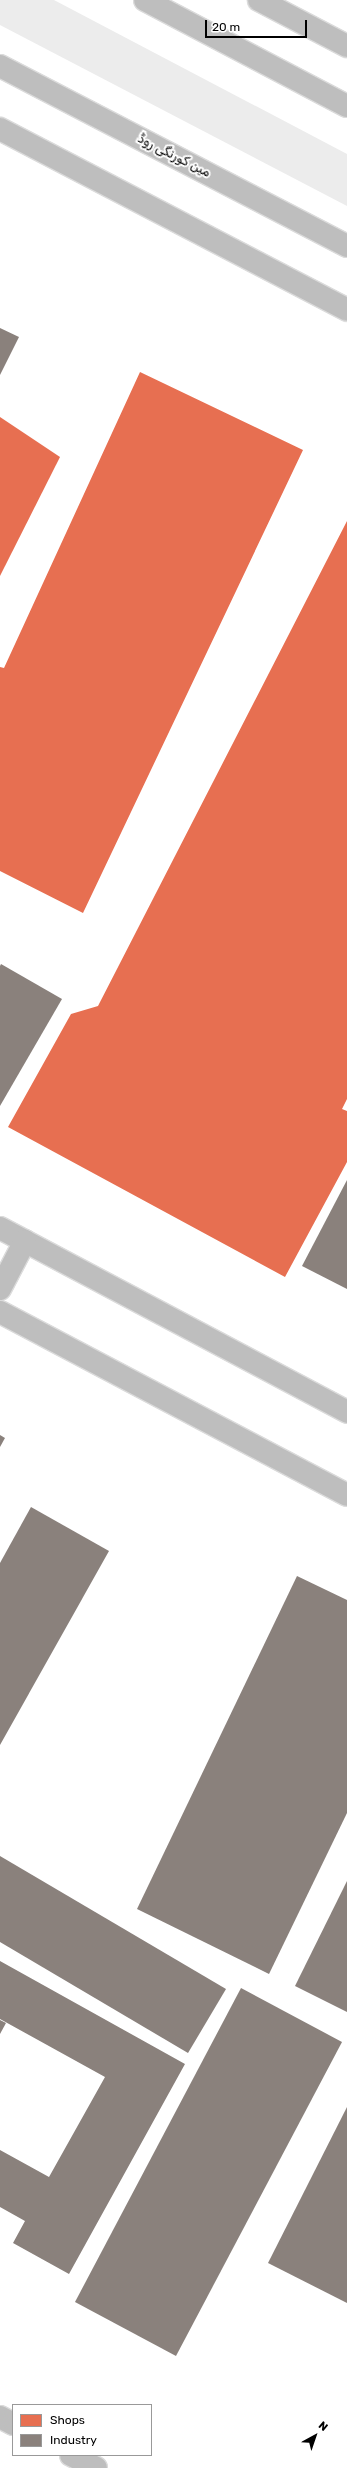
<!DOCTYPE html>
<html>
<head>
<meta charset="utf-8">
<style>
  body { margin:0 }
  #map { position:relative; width:347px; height:2468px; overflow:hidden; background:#fff; font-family:Rubik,Vazirmatn,sans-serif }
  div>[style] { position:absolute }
  .green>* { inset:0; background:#ececec }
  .shops>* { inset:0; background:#e76f51 }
  .industry>* { inset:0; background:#8a817c }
  .roads { filter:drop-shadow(1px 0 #dbdbdb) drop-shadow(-1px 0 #dbdbdb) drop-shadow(0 1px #dbdbdb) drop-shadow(0 -1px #dbdbdb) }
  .minor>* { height:22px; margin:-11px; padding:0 11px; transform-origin:11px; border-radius:11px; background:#bebebe }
  .major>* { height:22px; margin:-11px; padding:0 11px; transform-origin:11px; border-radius:11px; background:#bebebe }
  span { translate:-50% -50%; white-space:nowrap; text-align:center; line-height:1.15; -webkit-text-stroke:4px #fff; paint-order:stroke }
  .street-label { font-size:13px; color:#000 }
  .legend { position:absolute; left:12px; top:2404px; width:140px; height:52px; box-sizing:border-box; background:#fff; border:1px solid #999; margin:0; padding:5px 7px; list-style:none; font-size:12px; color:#000 }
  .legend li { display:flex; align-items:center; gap:8px; height:20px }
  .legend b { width:20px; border:1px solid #999 }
  .north { position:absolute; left:295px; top:2416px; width:40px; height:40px; -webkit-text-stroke:3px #fff; paint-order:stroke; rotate:40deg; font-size:11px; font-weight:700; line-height:16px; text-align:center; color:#000 }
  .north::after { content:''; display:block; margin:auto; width:14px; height:18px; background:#000; clip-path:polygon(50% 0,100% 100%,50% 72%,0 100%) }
  .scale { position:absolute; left:205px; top:20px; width:102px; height:18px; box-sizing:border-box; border:2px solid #000; border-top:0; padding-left:5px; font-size:12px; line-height:14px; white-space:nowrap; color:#000; -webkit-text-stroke:3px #fff; paint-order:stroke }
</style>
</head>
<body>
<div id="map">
  <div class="green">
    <div style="clip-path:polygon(0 0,54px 0,347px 154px,347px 206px,0 25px)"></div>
  </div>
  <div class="shops">
    <div style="clip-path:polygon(140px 372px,303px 450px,83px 913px,0 871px,0 667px,4px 668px)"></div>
    <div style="clip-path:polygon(0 417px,60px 457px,0 576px)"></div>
    <div style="clip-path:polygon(347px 521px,347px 1099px,342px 1109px,347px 1111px,347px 1162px,285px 1277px,8px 1127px,71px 1014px,98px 1006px)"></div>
  </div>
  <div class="industry">
    <div style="clip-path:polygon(0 328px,19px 337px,0 375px)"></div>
    <div style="clip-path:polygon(1px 964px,62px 999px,0 1106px,0 966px)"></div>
    <div style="clip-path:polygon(347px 1180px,347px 1289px,302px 1266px)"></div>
    <div style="clip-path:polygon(0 1435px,5px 1438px,0 1447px)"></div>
    <div style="clip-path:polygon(31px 1507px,109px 1551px,0 1745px,0 1563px)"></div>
    <div style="clip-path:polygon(297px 1576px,347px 1600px,347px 1813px,269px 1974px,137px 1909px)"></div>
    <div style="clip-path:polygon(0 1856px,226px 1989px,188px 2053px,0 1942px)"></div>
    <div style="clip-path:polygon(347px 1881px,347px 2012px,295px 1986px)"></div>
    <div style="clip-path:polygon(0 1961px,185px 2064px,69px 2274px,13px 2243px,25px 2221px,0 2207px,0 2150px,49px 2177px,105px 2077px,0 2019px)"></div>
    <div style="clip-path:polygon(241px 1988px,342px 2042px,176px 2356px,75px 2302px)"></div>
    <div style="clip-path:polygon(0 2020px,6px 2023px,0 2034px)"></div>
    <div style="clip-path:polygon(347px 2107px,347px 2303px,268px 2263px)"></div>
  </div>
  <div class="roads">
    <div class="minor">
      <div style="left:259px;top:0;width:99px;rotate:27.6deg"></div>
      <div style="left:0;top:129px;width:391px;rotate:27.5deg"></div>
      <div style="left:0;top:1228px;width:393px;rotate:27.9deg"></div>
      <div style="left:0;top:1289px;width:54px;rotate:-62.5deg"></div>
      <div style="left:0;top:1312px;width:392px;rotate:27.8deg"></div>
    </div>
    <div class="major">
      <div style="left:145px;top:0;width:228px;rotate:27.7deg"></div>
      <div style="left:0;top:66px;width:391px;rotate:27.4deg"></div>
      <div style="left:0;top:2417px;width:15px;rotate:28deg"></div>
      <div style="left:71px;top:2455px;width:28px;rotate:27deg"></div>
    </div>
  </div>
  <div class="street-label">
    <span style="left:174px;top:156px;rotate:27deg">مین کورنگی روڈ</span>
  </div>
  <ul class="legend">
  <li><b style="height:11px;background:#e76f51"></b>Shops</li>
  <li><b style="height:11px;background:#8a817c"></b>Industry</li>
  </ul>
  <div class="north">N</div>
  <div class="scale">20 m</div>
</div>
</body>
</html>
